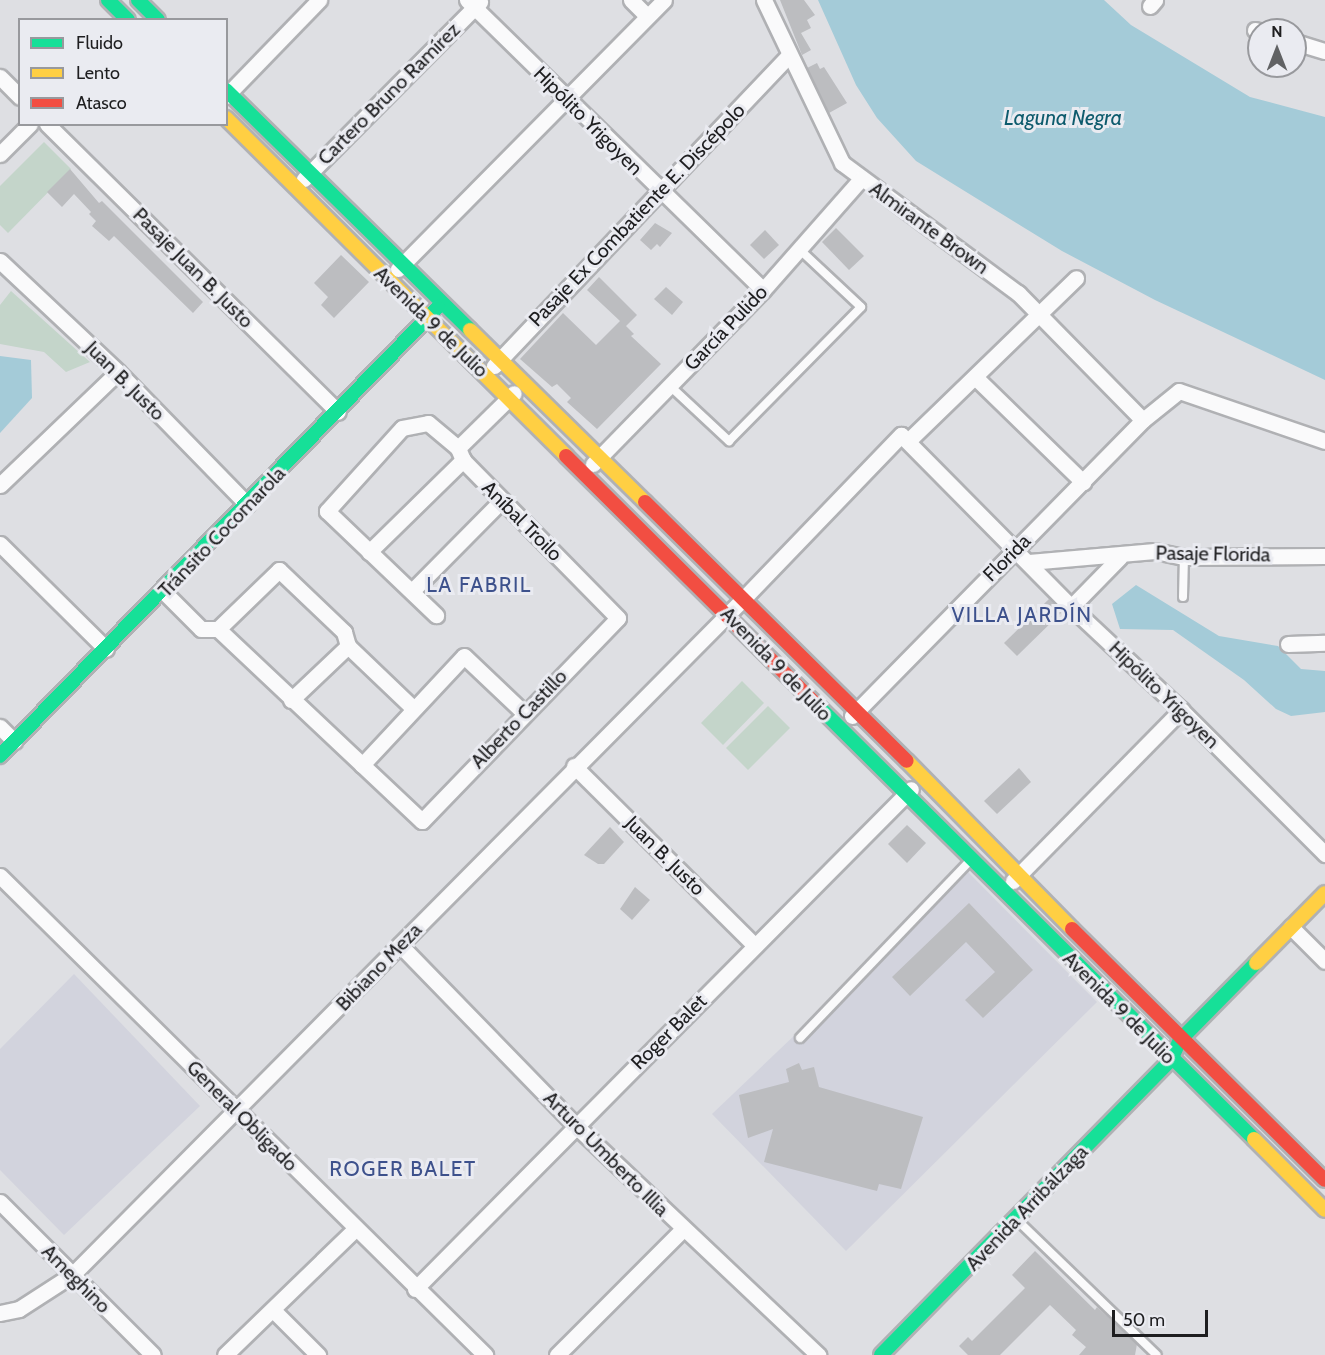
<!DOCTYPE html>
<html>
<head>
<meta charset="utf-8">
<style>
  body { margin:0 }
  #map { position:relative; width:1325px; height:1355px; overflow:hidden; background:#dedfe3; font-family:Cabin,sans-serif }
  div>[style] { position:absolute }
  .built>* { inset:0; background:#d2d3dd }
  .green>* { inset:0; background:#c4d5ca }
  .water>* { inset:0; background:#a4cbd8 }
  .building>* { inset:0; background:#bcbdc0 }
  .roads { filter:drop-shadow(2px 0 #b0b1b4) drop-shadow(-2px 0 #b0b1b4) drop-shadow(0 2px #b0b1b4) drop-shadow(0 -2px #b0b1b4) }
  .lane>* { height:8px; margin:-4px; padding:0 4px; transform-origin:4px; border-radius:4px; background:#fafafb }
  .street>* { height:15px; margin:-7.5px; padding:0 7.5px; transform-origin:7.5px; border-radius:7.5px; background:#fafafb }
  .fast>* { height:14px; margin:-7px; padding:0 7px; transform-origin:7px; border-radius:7px; background:#16e098 }
  .slow>* { height:14px; margin:-7px; padding:0 7px; transform-origin:7px; border-radius:7px; background:#ffcf43 }
  .jam>* { height:14px; margin:-7px; padding:0 7px; transform-origin:7px; border-radius:7px; background:#f24e42 }
  span { translate:-50% -50%; white-space:nowrap; text-align:center; line-height:1.15; -webkit-text-stroke:6px #eaebf1; paint-order:stroke }
  .street-label { font-size:20px; color:#1e1e20 }
  .water-label { font-size:21px; color:#0e5b6d; font-style:italic }
  .neighbourhood-label { font-size:21px; color:#3d518c; letter-spacing:1.5px }
  .legend { position:absolute; left:18px; top:18px; width:210px; height:108px; box-sizing:border-box; background:#eaebf1; border:2px solid #98999d; margin:0; padding:8px 10px; list-style:none; font-size:18px; color:#1e1e20 }
  .legend li { display:flex; align-items:center; gap:12px; height:30px }
  .legend b { width:30px; border:2px solid #98999d }
  .north { position:absolute; left:1247px; top:18px; width:60px; height:60px; box-sizing:border-box; background:#eaebf1; border:2px solid #98999d; border-radius:50%; rotate:0deg; font-size:16px; font-weight:700; line-height:24px; text-align:center; color:#1e1e20 }
  .north::after { content:''; display:block; margin:auto; width:21px; height:27px; background:#616264; clip-path:polygon(50% 0,100% 100%,50% 72%,0 100%) }
  .scale { position:absolute; left:1112px; top:1310px; width:96px; height:27px; box-sizing:border-box; border:3px solid #1e1e20; border-top:0; padding-left:8px; font-size:18px; line-height:21px; white-space:nowrap; color:#1e1e20; -webkit-text-stroke:4px #eaebf1; paint-order:stroke }
</style>
</head>
<body>
<div id="map">
  <div class="built">
    <div style="clip-path:polygon(967px 871px,1097px 1002px,846px 1251px,712px 1114px)"></div>
    <div style="clip-path:polygon(74px 974px,200px 1106px,64px 1235px,0 1170px,0 1049px)"></div>
  </div>
  <div class="green">
    <div style="clip-path:polygon(44px 142px,71px 169px,8px 233px,0 225px,0 186px)"></div>
    <div style="clip-path:polygon(11px 291px,90px 362px,66px 372px,44px 352px,0 344px,0 305px)"></div>
    <div style="clip-path:polygon(742px 681px,764px 703px,723px 745px,701px 723px)"></div>
    <div style="clip-path:polygon(768px 706px,790px 728px,748px 770px,726px 748px)"></div>
  </div>
  <div class="water">
    <div style="clip-path:polygon(818px 0,1104px 0,1131px 25px,1250px 97px,1325px 117px,1325px 380px,1155px 300px,1062px 251px,916px 161px,877px 118px,856px 85px)"></div>
    <div style="clip-path:polygon(0 356px,31px 360px,32px 398px,0 433px)"></div>
    <div style="clip-path:polygon(1136px 585px,1219px 636px,1278px 646px,1301px 669px,1325px 671px,1325px 712px,1291px 716px,1276px 709px,1244px 680px,1173px 630px,1120px 629px,1112px 604px)"></div>
  </div>
  <div class="building">
    <div style="clip-path:polygon(780px 0,804px 0,815px 15px,807px 20px,811px 28px,801px 33px,811px 50px,802px 55px)"></div>
    <div style="clip-path:polygon(817px 63px,820px 69px,824px 67px,847px 103px,829px 113px,807px 68px)"></div>
    <div style="clip-path:polygon(70px 169px,99px 203px,102px 201px,203px 302px,193px 313px,114px 236px,109px 241px,92px 226px,96px 221px,89px 214px,91px 212px,74px 194px,62px 207px,47px 192px)"></div>
    <div style="clip-path:polygon(655px 223px,672px 233px,660px 247px,657px 244px,651px 250px,640px 240px)"></div>
    <div style="clip-path:polygon(836px 228px,864px 256px,849px 270px,822px 242px)"></div>
    <div style="clip-path:polygon(765px 230px,779px 245px,764px 259px,750px 245px)"></div>
    <div style="clip-path:polygon(341px 255px,369px 282px,334px 318px,321px 305px,328px 297px,314px 283px)"></div>
    <div style="clip-path:polygon(599px 277px,637px 315px,626px 326px,634px 334px,631px 336px,661px 364px,597px 429px,567px 402px,571px 398px,557px 384px,552px 387px,520px 359px,563px 313px,596px 345px,620px 321px,587px 290px)"></div>
    <div style="clip-path:polygon(666px 287px,683px 302px,672px 315px,654px 299px)"></div>
    <div style="clip-path:polygon(1049px 599px,1062px 612px,1017px 656px,1004px 643px)"></div>
    <div style="clip-path:polygon(1019px 768px,1031px 782px,997px 814px,984px 801px)"></div>
    <div style="clip-path:polygon(907px 825px,926px 843px,907px 863px,888px 844px)"></div>
    <div style="clip-path:polygon(610px 827px,624px 842px,604px 864px,598px 864px,584px 855px)"></div>
    <div style="clip-path:polygon(635px 887px,650px 900px,632px 920px,620px 909px)"></div>
    <div style="clip-path:polygon(969px 903px,1033px 970px,983px 1018px,965px 1000px,995px 972px,966px 942px,910px 996px,892px 977px)"></div>
    <div style="clip-path:polygon(799px 1063px,802px 1070px,814px 1067px,819px 1087px,923px 1117px,901px 1189px,879px 1184px,877px 1191px,764px 1162px,773px 1129px,748px 1138px,739px 1095px,789px 1082px,786px 1069px)"></div>
    <div style="clip-path:polygon(1035px 1251px,1095px 1310px,1097px 1307px,1137px 1344px,1135px 1355px,1079px 1355px,1086px 1347px,1072px 1335px,1076px 1330px,1050px 1305px,1000px 1355px,968px 1355px,959px 1346px,968px 1337px,972px 1341px,1025px 1288px,1012px 1275px)"></div>
  </div>
  <div class="roads">
    <div class="lane">
      <div style="left:670px;top:386px;width:81px;rotate:43deg"></div>
      <div style="left:729px;top:441px;width:188px;rotate:-45.4deg"></div>
      <div style="left:861px;top:307px;width:85px;rotate:-136.9deg"></div>
      <div style="left:1183px;top:597px;width:40px;rotate:-88.6deg"></div>
      <div style="left:800px;top:1038px;width:245px;rotate:-46.2deg"></div>
      <div style="left:1017px;top:1220px;width:194px;rotate:44deg"></div>
    </div>
    <div class="street">
      <div style="left:467px;top:0;width:414px;rotate:44.4deg"></div>
      <div style="left:631px;top:0;width:23px;rotate:45deg"></div>
      <div style="left:764px;top:0;width:181px;rotate:64.4deg"></div>
      <div style="left:842px;top:163px;width:219px;rotate:36.5deg"></div>
      <div style="left:1018px;top:293px;width:178px;rotate:45.5deg"></div>
      <div style="left:1150px;top:6px;width:8px;rotate:-50deg"></div>
      <div style="left:1255px;top:30px;width:4px;rotate:14deg"></div>
      <div style="left:1295px;top:42px;width:31px;rotate:17deg"></div>
      <div style="left:0;top:77px;width:28px;rotate:45deg"></div>
      <div style="left:226px;top:96px;width:134px;rotate:-45.9deg"></div>
      <div style="left:47px;top:124px;width:409px;rotate:44.7deg"></div>
      <div style="left:0;top:154px;width:42px;rotate:-45deg"></div>
      <div style="left:304px;top:179px;width:250px;rotate:-45.2deg"></div>
      <div style="left:0;top:261px;width:162px;rotate:43.2deg"></div>
      <div style="left:118px;top:372px;width:185px;rotate:45.7deg"></div>
      <div style="left:398px;top:269px;width:378px;rotate:-45.3deg"></div>
      <div style="left:494px;top:366px;width:429px;rotate:-46.5deg"></div>
      <div style="left:975px;top:377px;width:151px;rotate:44.2deg"></div>
      <div style="left:908px;top:441px;width:234px;rotate:-44.1deg"></div>
      <div style="left:458px;top:448px;width:78px;rotate:-44.5deg"></div>
      <div style="left:593px;top:464px;width:243px;rotate:-45.7deg"></div>
      <div style="left:763px;top:290px;width:148px;rotate:-48.6deg"></div>
      <div style="left:0;top:485px;width:163px;rotate:-43.8deg"></div>
      <div style="left:0;top:544px;width:149px;rotate:44.7deg"></div>
      <div style="left:369px;top:552px;width:132px;rotate:-44.4deg"></div>
      <div style="left:1029px;top:562px;width:126px;rotate:-5deg"></div>
      <div style="left:1155px;top:551px;width:30px;rotate:12deg"></div>
      <div style="left:1184px;top:557px;width:141px;rotate:-0.4deg"></div>
      <div style="left:412px;top:591px;width:128px;rotate:-45.3deg"></div>
      <div style="left:164px;top:592px;width:52px;rotate:45deg"></div>
      <div style="left:201px;top:629px;width:17px"></div>
      <div style="left:218px;top:629px;width:280px;rotate:43.3deg"></div>
      <div style="left:422px;top:821px;width:282px;rotate:-46deg"></div>
      <div style="left:618px;top:618px;width:221px;rotate:-134.5deg"></div>
      <div style="left:463px;top:460px;width:13px;rotate:-113deg"></div>
      <div style="left:458px;top:448px;width:39px;rotate:-140deg"></div>
      <div style="left:428px;top:423px;width:26px;rotate:169deg"></div>
      <div style="left:402px;top:428px;width:112px;rotate:132.1deg"></div>
      <div style="left:327px;top:511px;width:151px;rotate:43.7deg"></div>
      <div style="left:1071px;top:607px;width:70px;rotate:-45.6deg"></div>
      <div style="left:218px;top:629px;width:85px;rotate:-44deg"></div>
      <div style="left:279px;top:570px;width:90px;rotate:43.6deg"></div>
      <div style="left:344px;top:632px;width:15px;rotate:74deg"></div>
      <div style="left:348px;top:646px;width:91px;rotate:43.7deg"></div>
      <div style="left:1288px;top:644px;width:37px;rotate:-2deg"></div>
      <div style="left:291px;top:700px;width:79px;rotate:-43.5deg"></div>
      <div style="left:852px;top:716px;width:415px;rotate:-45.5deg"></div>
      <div style="left:1143px;top:420px;width:46px;rotate:-38.9deg"></div>
      <div style="left:1179px;top:391px;width:154px;rotate:18.9deg"></div>
      <div style="left:0;top:727px;width:20px;rotate:45deg"></div>
      <div style="left:362px;top:765px;width:149px;rotate:-46.9deg"></div>
      <div style="left:464px;top:656px;width:83px;rotate:43.5deg"></div>
      <div style="left:574px;top:766px;width:255px;rotate:44.8deg"></div>
      <div style="left:0;top:876px;width:682px;rotate:44.64deg"></div>
      <div style="left:1013px;top:881px;width:240px;rotate:-45.5deg"></div>
      <div style="left:1291px;top:927px;width:48px;rotate:45deg"></div>
      <div style="left:400px;top:945px;width:251px;rotate:45.8deg"></div>
      <div style="left:575px;top:1125px;width:335px;rotate:43.4deg"></div>
      <div style="left:0;top:1202px;width:216px;rotate:45deg"></div>
      <div style="left:415px;top:1289px;width:704px;rotate:-45.23deg"></div>
      <div style="left:273px;top:1310px;width:64px;rotate:45deg"></div>
      <div style="left:0;top:1313px;width:19px;rotate:-12deg"></div>
      <div style="left:19px;top:1309px;width:64px;rotate:-32.9deg"></div>
      <div style="left:73px;top:1274px;width:951px;rotate:-45.21deg"></div>
      <div style="left:743px;top:599px;width:228px;rotate:-46.1deg"></div>
      <div style="left:901px;top:435px;width:242px;rotate:45.3deg"></div>
      <div style="left:1071px;top:607px;width:151px;rotate:43.1deg"></div>
      <div style="left:1181px;top:710px;width:204px;rotate:45deg"></div>
      <div style="left:225px;top:1355px;width:181px;rotate:-44.1deg"></div>
      <div style="left:557px;top:1355px;width:178px;rotate:-45deg"></div>
    </div>
    <div class="fast">
      <div style="left:108px;top:0;width:28px;rotate:45deg"></div>
      <div style="left:138px;top:0;width:28px;rotate:45deg"></div>
      <div style="left:226px;top:90px;width:342px;rotate:44.5deg"></div>
      <div style="left:818px;top:706px;width:614px;rotate:44.8deg"></div>
      <div style="left:0;top:756px;width:627px;rotate:-45.71deg"></div>
      <div style="left:881px;top:1355px;width:414px;rotate:-45.5deg"></div>
      <div style="left:1171px;top:1060px;width:22px;rotate:-66deg"></div>
      <div style="left:1180px;top:1040px;width:108px;rotate:-45.4deg"></div>
    </div>
    <div class="slow">
      <div style="left:226px;top:118px;width:479px;rotate:44.8deg"></div>
      <div style="left:470px;top:330px;width:245px;rotate:44.5deg"></div>
      <div style="left:907px;top:761px;width:235px;rotate:45.5deg"></div>
      <div style="left:1256px;top:963px;width:98px;rotate:-45.4deg"></div>
      <div style="left:1254px;top:1139px;width:100px;rotate:45deg"></div>
    </div>
    <div class="jam">
      <div style="left:566px;top:456px;width:355px;rotate:44.8deg"></div>
      <div style="left:645px;top:502px;width:368px;rotate:44.7deg"></div>
      <div style="left:1072px;top:929px;width:356px;rotate:44.8deg"></div>
    </div>
  </div>
  <div class="street-label">
    <span style="left:389px;top:94px;rotate:-45deg">Cartero Bruno Ramírez</span>
    <span style="left:588px;top:121px;rotate:45deg">Hipólito Yrigoyen</span>
    <span style="left:637px;top:215px;rotate:-46deg">Pasaje Ex Combatiente E. Discépolo</span>
    <span style="left:929px;top:228px;rotate:36deg">Almirante Brown</span>
    <span style="left:193px;top:268px;rotate:45deg">Pasaje Juan B. Justo</span>
    <span style="left:431px;top:322px;rotate:44deg">Avenida 9 de Julio</span>
    <span style="left:726px;top:328px;rotate:-46deg">García Pulido</span>
    <span style="left:125px;top:381px;rotate:45deg">Juan B. Justo</span>
    <span style="left:522px;top:521px;rotate:45deg">Aníbal Troilo</span>
    <span style="left:222px;top:532px;rotate:-46deg">Tránsito Cocomarola</span>
    <span style="left:1213px;top:554px;rotate:1deg">Pasaje Florida</span>
    <span style="left:1007px;top:558px;rotate:-45deg">Florida</span>
    <span style="left:776px;top:664px;rotate:46deg">Avenida 9 de Julio</span>
    <span style="left:1164px;top:695px;rotate:44deg">Hipólito Yrigoyen</span>
    <span style="left:519px;top:719px;rotate:-46deg">Alberto Castillo</span>
    <span style="left:665px;top:856px;rotate:45deg">Juan B. Justo</span>
    <span style="left:379px;top:967px;rotate:-46deg">Bibiano Meza</span>
    <span style="left:1119px;top:1008px;rotate:45deg">Avenida 9 de Julio</span>
    <span style="left:669px;top:1032px;rotate:-45deg">Roger Balet</span>
    <span style="left:242px;top:1116px;rotate:45deg">General Obligado</span>
    <span style="left:606px;top:1154px;rotate:45deg">Arturo Umberto Illia</span>
    <span style="left:1027px;top:1208px;rotate:-46deg">Avenida Arribálzaga</span>
    <span style="left:76px;top:1279px;rotate:45deg">Ameghino</span>
  </div>
  <div class="water-label">
    <span style="left:1063px;top:118px">Laguna Negra</span>
  </div>
  <div class="neighbourhood-label">
    <span style="left:479px;top:585px">LA FABRIL</span>
    <span style="left:1022px;top:615px">VILLA JARDÍN</span>
    <span style="left:403px;top:1169px">ROGER BALET</span>
  </div>
  <ul class="legend">
  <li><b style="height:8px;background:#16e098"></b>Fluido</li>
  <li><b style="height:8px;background:#ffcf43"></b>Lento</li>
  <li><b style="height:8px;background:#f24e42"></b>Atasco</li>
  </ul>
  <div class="north">N</div>
  <div class="scale">50 m</div>
</div>
</body>
</html>
